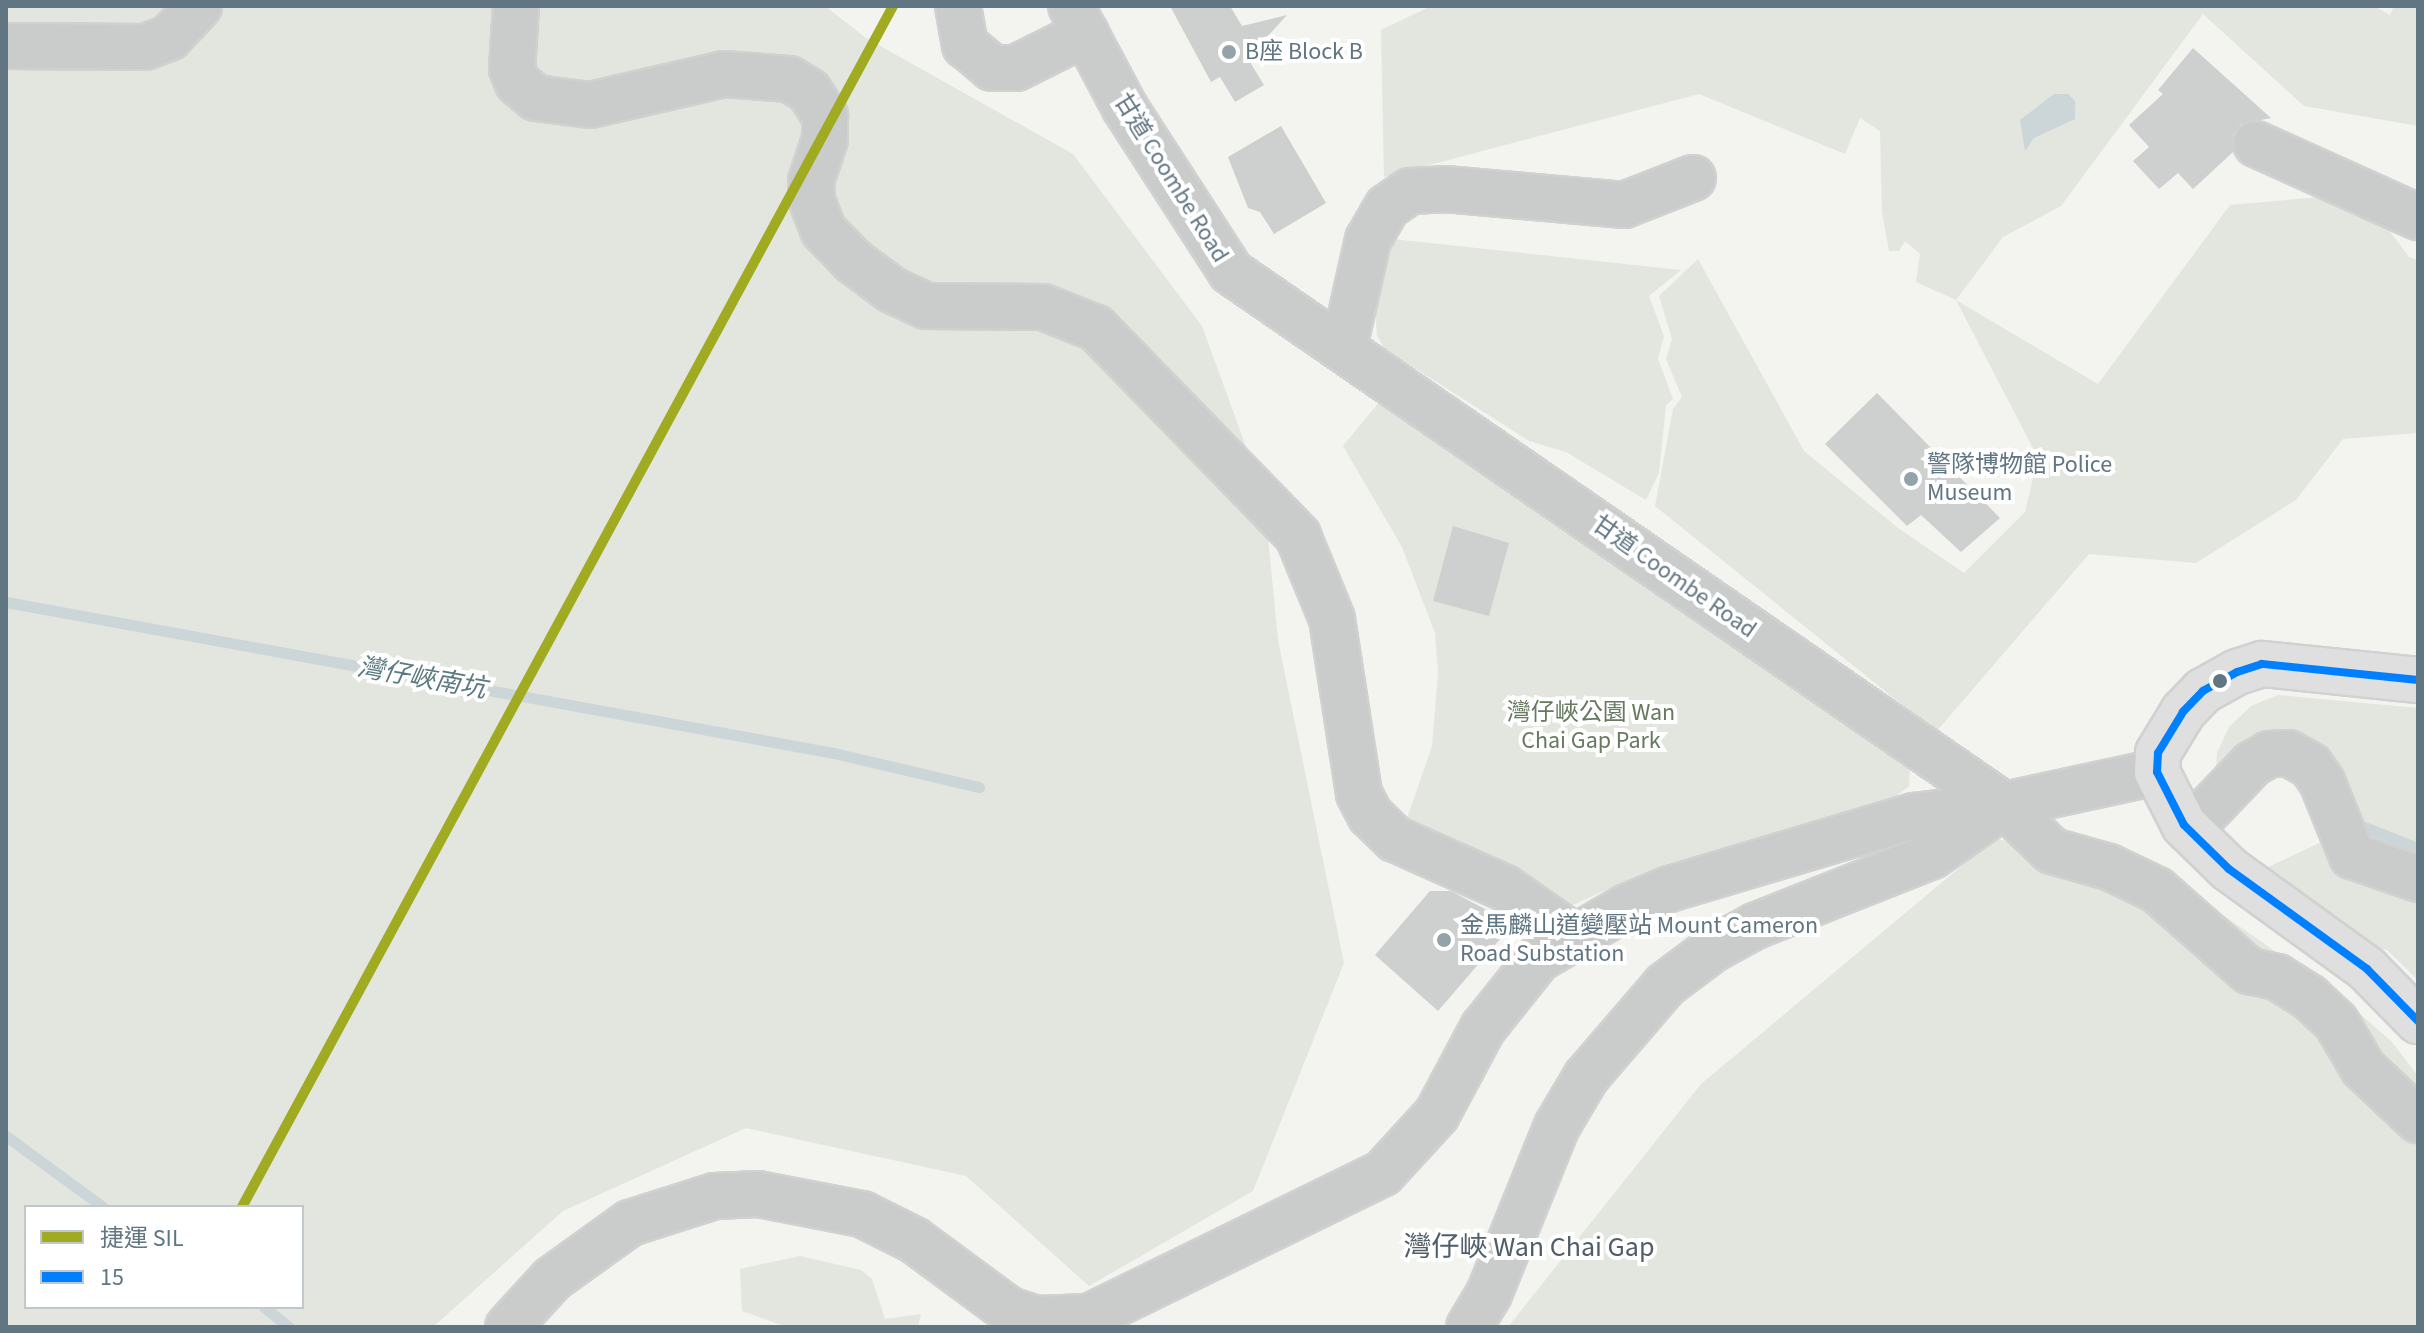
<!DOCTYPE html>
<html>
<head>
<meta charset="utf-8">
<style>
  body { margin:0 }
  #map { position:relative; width:2424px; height:1333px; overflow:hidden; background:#f3f3f0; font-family:"Source Sans 3","Noto Sans TC",sans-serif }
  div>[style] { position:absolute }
  .green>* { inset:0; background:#e2e6de }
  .water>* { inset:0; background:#ccd6d8 }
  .stream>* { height:11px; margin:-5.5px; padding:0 5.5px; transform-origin:5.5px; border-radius:5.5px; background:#ccd6d8 }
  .building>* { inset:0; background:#ced0cf }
  .roads { filter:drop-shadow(2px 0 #d0d1d0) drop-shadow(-2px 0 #d0d1d0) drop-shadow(0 2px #d0d1d0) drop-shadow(0 -2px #d0d1d0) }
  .minor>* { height:44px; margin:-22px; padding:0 22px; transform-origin:22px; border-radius:22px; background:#cacccc }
  .major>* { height:44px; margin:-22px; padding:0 22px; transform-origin:22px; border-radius:22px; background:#dfdfe0 }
  .bus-1>* { height:8px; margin:-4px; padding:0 4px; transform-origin:4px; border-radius:4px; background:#0080ff }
  .metro-1>* { height:10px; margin:-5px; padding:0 5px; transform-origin:5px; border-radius:5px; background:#a1ab21 }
  .dots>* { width:22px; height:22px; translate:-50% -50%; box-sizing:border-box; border:4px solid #fff; border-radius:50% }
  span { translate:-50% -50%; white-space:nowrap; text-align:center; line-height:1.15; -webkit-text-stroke:8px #fff; paint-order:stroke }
  .poi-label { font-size:24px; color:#617683 }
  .left { translate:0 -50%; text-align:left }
  .street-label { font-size:24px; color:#617683 }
  .park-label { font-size:24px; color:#677a60 }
  .water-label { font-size:26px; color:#5c7a81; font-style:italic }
  .quarter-label { font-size:28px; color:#4f5e68 }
  .frame { position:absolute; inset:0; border:8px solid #617683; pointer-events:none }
  .legend { position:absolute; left:24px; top:1205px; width:280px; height:104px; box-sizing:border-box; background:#fff; border:2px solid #c0c8cd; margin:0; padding:10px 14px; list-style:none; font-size:24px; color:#617683 }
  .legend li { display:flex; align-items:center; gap:16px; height:40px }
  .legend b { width:40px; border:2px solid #c0c8cd }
</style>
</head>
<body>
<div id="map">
  <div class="green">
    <div style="clip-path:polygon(evenodd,6px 6px,825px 6px,866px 38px,1073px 154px,1202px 326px,1264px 496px,1278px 640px,1344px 963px,1253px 1191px,1089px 1286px,966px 1176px,746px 1128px,563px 1211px,433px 1327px,6px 1327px,6px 6px,26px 1207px,302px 1207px,302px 1307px,26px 1307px,26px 1207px)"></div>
    <div style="clip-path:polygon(1431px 6px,2374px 6px,2390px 15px,2394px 6px,2418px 6px,2418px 126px,2304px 106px,2203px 14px,2061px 206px,2003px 237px,1956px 300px,2098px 384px,2230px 205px,2321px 197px,2377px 214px,2409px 257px,2418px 260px,2418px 433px,2343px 439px,2296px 500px,2196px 563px,2089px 554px,1936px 732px,1655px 506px,1673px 409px,1682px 397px,1666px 359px,1672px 339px,1659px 296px,1698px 259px,1804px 451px,1898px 528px,1964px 573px,2025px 512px,2038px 458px,1956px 300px,1916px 282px,1920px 254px,1905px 241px,1899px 251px,1889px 251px,1882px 212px,1880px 131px,1860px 118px,1845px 154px,1699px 94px,1384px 177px,1381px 30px)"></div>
    <div style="clip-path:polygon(1392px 239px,1681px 270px,1649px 296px,1664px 336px,1658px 359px,1673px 399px,1666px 405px,1659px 473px,1646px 500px,1566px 452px,1529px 441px,1385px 349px,1377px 336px,1375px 307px)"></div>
    <div style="clip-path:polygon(1385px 395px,1910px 762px,1909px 786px,1896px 796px,1660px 866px,1568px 907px,1403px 830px,1432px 746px,1438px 673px,1435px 633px,1402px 547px,1343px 446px)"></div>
    <div style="clip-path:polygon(2278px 695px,2418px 708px,2418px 980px,2387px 950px,2368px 946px,2260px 871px,2361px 823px,2323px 757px,2215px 784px,2217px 753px,2229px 727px,2251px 706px)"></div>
    <div style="clip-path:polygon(1995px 838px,2200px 899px,2341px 997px,2392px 1042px,2418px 1076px,2418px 1327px,1508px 1327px,1701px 1084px)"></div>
    <div style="clip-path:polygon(800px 1256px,861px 1270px,872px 1279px,885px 1319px,921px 1314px,918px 1327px,787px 1327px,742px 1311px,740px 1269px)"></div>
  </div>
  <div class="water">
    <div style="clip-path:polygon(2054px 94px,2068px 94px,2075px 101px,2075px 119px,2034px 138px,2025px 151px,2020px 120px)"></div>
  </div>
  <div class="stream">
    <div style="left:6px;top:602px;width:842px;rotate:10.34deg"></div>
    <div style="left:834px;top:753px;width:149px;rotate:13.2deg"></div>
    <div style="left:2351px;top:822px;width:72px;rotate:21.2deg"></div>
    <div style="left:6px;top:1136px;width:120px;rotate:36.2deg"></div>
    <div style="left:264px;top:1307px;width:32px;rotate:39deg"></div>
  </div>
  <div class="building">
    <div style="clip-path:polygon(1170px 6px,1230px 6px,1242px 26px,1287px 15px,1256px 49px,1260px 56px,1250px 62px,1264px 85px,1235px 102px,1220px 77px,1211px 82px)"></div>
    <div style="clip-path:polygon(2193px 48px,2271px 118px,2241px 124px,2233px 134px,2233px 152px,2193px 189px,2178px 173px,2159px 189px,2133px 161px,2149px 147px,2129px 125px,2163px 94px,2158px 90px)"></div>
    <div style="clip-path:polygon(1281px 126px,1326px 203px,1274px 234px,1260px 212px,1248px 208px,1228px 157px)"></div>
    <div style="clip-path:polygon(1877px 393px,2000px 518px,1961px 552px,1921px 515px,1907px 526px,1825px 444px)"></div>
    <div style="clip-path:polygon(1453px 526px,1509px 543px,1489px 616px,1433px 601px)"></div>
    <div style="clip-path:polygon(1430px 891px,1451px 891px,1513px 924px,1438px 1011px,1375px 955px)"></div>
  </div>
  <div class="roads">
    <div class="minor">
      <div style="left:516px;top:6px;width:63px;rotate:93.6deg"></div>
      <div style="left:512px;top:69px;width:15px;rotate:67deg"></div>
      <div style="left:518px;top:83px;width:23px;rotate:40deg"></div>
      <div style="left:536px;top:98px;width:54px;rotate:7.4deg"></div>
      <div style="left:590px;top:105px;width:138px;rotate:-13deg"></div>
      <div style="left:724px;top:74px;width:65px;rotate:4.4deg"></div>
      <div style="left:789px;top:79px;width:23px;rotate:31deg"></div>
      <div style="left:809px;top:91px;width:30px;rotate:57deg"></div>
      <div style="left:825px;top:116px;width:23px;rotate:90deg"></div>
      <div style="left:825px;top:139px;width:44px;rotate:108.4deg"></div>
      <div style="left:811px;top:181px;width:20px;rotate:87deg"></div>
      <div style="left:812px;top:201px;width:31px;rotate:69deg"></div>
      <div style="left:823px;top:230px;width:43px;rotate:45.9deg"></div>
      <div style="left:853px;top:261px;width:49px;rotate:36.6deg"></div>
      <div style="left:892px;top:290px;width:38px;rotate:25deg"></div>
      <div style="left:926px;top:306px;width:117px;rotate:0.5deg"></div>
      <div style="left:1043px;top:307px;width:57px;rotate:21.6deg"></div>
      <div style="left:1096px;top:328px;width:290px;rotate:45.8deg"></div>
      <div style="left:1298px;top:536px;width:90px;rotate:67.7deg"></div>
      <div style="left:1332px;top:619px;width:177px;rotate:81.2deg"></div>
      <div style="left:1359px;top:794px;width:24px;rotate:62deg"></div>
      <div style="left:1370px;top:815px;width:35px;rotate:44deg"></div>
      <div style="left:1395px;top:839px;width:120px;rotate:24deg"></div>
      <div style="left:1505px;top:888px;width:82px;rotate:35deg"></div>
      <div style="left:958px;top:6px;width:40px;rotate:80deg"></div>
      <div style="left:965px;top:45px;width:35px;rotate:40deg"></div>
      <div style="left:992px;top:68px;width:24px"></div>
      <div style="left:1016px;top:68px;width:78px;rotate:-26.6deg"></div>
      <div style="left:1071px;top:6px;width:115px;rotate:62.1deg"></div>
      <div style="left:1125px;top:108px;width:195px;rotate:57.1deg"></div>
      <div style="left:1231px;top:272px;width:939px;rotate:34.59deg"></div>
      <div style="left:2004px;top:805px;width:66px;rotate:43.8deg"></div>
      <div style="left:2052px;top:851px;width:59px;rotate:15.7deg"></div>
      <div style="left:2109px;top:867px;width:53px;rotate:25.6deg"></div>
      <div style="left:2157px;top:890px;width:123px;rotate:41.4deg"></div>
      <div style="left:2249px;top:971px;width:29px;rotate:12deg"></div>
      <div style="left:2277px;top:977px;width:38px;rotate:32deg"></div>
      <div style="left:2309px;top:997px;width:37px;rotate:43deg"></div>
      <div style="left:2336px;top:1022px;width:53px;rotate:59.6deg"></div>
      <div style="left:2363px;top:1068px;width:76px;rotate:43.4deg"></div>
      <div style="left:6px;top:46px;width:139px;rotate:0.4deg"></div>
      <div style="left:145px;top:47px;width:26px;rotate:-21deg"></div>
      <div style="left:169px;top:38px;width:44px;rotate:-46.8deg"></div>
      <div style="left:2256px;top:144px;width:178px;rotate:24.3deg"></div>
      <div style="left:1344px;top:347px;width:110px;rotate:-77.4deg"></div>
      <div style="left:1368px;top:240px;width:38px;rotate:-60deg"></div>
      <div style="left:1387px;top:207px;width:28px;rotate:-35deg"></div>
      <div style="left:1410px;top:191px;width:35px;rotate:-3deg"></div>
      <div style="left:1445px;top:189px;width:180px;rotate:5.1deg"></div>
      <div style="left:1624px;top:205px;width:74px;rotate:-21.4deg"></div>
      <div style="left:2189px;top:830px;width:91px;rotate:-46.3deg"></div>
      <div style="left:2252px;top:764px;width:20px;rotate:-30deg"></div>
      <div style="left:2269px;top:754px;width:19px;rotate:-3deg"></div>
      <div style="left:2288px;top:753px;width:26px;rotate:29deg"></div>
      <div style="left:2311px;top:766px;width:19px;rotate:55deg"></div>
      <div style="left:2322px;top:782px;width:80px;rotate:67.9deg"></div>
      <div style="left:2352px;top:856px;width:70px;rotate:19.2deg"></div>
      <div style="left:508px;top:1327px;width:65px;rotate:-47.5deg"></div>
      <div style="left:552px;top:1279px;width:96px;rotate:-35.7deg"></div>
      <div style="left:630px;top:1223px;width:89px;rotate:-17.6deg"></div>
      <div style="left:715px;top:1196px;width:43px;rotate:-2.7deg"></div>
      <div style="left:758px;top:1194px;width:106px;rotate:10.9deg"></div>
      <div style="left:862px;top:1214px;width:58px;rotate:26.6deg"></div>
      <div style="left:914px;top:1240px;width:118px;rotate:36.4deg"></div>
      <div style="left:1009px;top:1310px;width:28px;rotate:18deg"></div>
      <div style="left:1036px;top:1319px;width:53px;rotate:-2.2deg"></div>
      <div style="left:1089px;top:1317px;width:327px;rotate:-26.1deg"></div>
      <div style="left:1383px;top:1173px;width:80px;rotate:-47.5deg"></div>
      <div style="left:1437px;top:1114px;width:98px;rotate:-61.9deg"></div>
      <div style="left:1483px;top:1028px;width:88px;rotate:-51.4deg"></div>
      <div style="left:1538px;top:959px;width:103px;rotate:-30.3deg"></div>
      <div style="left:1627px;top:907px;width:46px;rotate:-23.2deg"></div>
      <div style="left:1669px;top:889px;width:256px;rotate:-16.6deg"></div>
      <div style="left:1914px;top:816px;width:91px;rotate:-7deg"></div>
      <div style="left:2004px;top:805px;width:157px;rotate:-12.2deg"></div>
      <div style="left:1469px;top:1327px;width:39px;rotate:-59deg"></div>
      <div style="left:1489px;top:1294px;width:181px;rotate:-68deg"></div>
      <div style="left:1557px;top:1126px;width:57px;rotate:-59.4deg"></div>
      <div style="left:1586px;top:1077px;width:121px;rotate:-49.3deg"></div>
      <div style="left:1665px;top:985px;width:60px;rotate:-36.9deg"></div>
      <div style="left:1713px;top:949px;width:48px;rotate:-28.7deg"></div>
      <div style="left:1755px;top:926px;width:190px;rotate:-21.6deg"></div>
      <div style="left:1932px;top:856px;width:82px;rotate:-35deg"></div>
    </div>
    <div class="major">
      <div style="left:2418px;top:680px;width:157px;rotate:-174.1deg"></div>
      <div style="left:2262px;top:664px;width:26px;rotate:162deg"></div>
      <div style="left:2237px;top:672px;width:39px;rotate:151deg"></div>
      <div style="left:2203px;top:691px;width:29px;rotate:134deg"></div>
      <div style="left:2183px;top:712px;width:48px;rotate:121.4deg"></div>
      <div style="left:2158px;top:753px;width:19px;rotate:93deg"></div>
      <div style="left:2157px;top:772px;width:59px;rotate:63deg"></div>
      <div style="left:2184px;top:825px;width:63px;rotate:44.4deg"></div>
      <div style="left:2229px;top:869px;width:170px;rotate:35.9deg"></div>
      <div style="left:2367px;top:969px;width:73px;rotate:45.6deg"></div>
    </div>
  </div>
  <div class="bus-1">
    <div style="left:2418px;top:680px;width:157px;rotate:-174.1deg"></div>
    <div style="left:2262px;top:664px;width:26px;rotate:162deg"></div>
    <div style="left:2237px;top:672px;width:39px;rotate:151deg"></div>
    <div style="left:2203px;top:691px;width:29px;rotate:134deg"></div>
    <div style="left:2183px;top:712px;width:48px;rotate:121.4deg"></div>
    <div style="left:2158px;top:753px;width:19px;rotate:93deg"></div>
    <div style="left:2157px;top:772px;width:59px;rotate:63deg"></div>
    <div style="left:2184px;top:825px;width:63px;rotate:44.4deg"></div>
    <div style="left:2229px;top:869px;width:170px;rotate:35.9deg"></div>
    <div style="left:2367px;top:969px;width:73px;rotate:45.6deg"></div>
  </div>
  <div class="metro-1">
    <div style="left:242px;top:1207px;width:1366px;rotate:-61.54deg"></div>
  </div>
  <div class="dots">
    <div style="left:1229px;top:52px;background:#94a2a9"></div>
    <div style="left:1911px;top:479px;background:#94a2a9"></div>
    <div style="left:2220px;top:681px;background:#617683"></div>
    <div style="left:1444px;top:940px;background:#94a2a9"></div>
  </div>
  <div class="poi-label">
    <span class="left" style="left:1245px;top:52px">B座 Block B</span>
    <span class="left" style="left:1927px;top:479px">警隊博物館 Police<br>Museum</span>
    <span class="left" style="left:1460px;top:940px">金馬麟山道變壓站 Mount Cameron<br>Road Substation</span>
  </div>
  <div class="street-label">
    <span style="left:1171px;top:178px;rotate:58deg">甘道 Coombe Road</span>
    <span style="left:1674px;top:577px;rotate:35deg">甘道 Coombe Road</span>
  </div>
  <div class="park-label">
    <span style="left:1591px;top:727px">灣仔峽公園 Wan<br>Chai Gap Park</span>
  </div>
  <div class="water-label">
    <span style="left:422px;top:678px;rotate:10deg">灣仔峽南坑</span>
  </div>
  <div class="quarter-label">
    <span style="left:1529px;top:1247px">灣仔峽 Wan Chai Gap</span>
  </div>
  <div class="frame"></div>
  <ul class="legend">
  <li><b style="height:10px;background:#a1ab21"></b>捷運 SIL</li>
  <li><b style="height:10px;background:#0080ff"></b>15</li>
  </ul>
</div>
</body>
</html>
